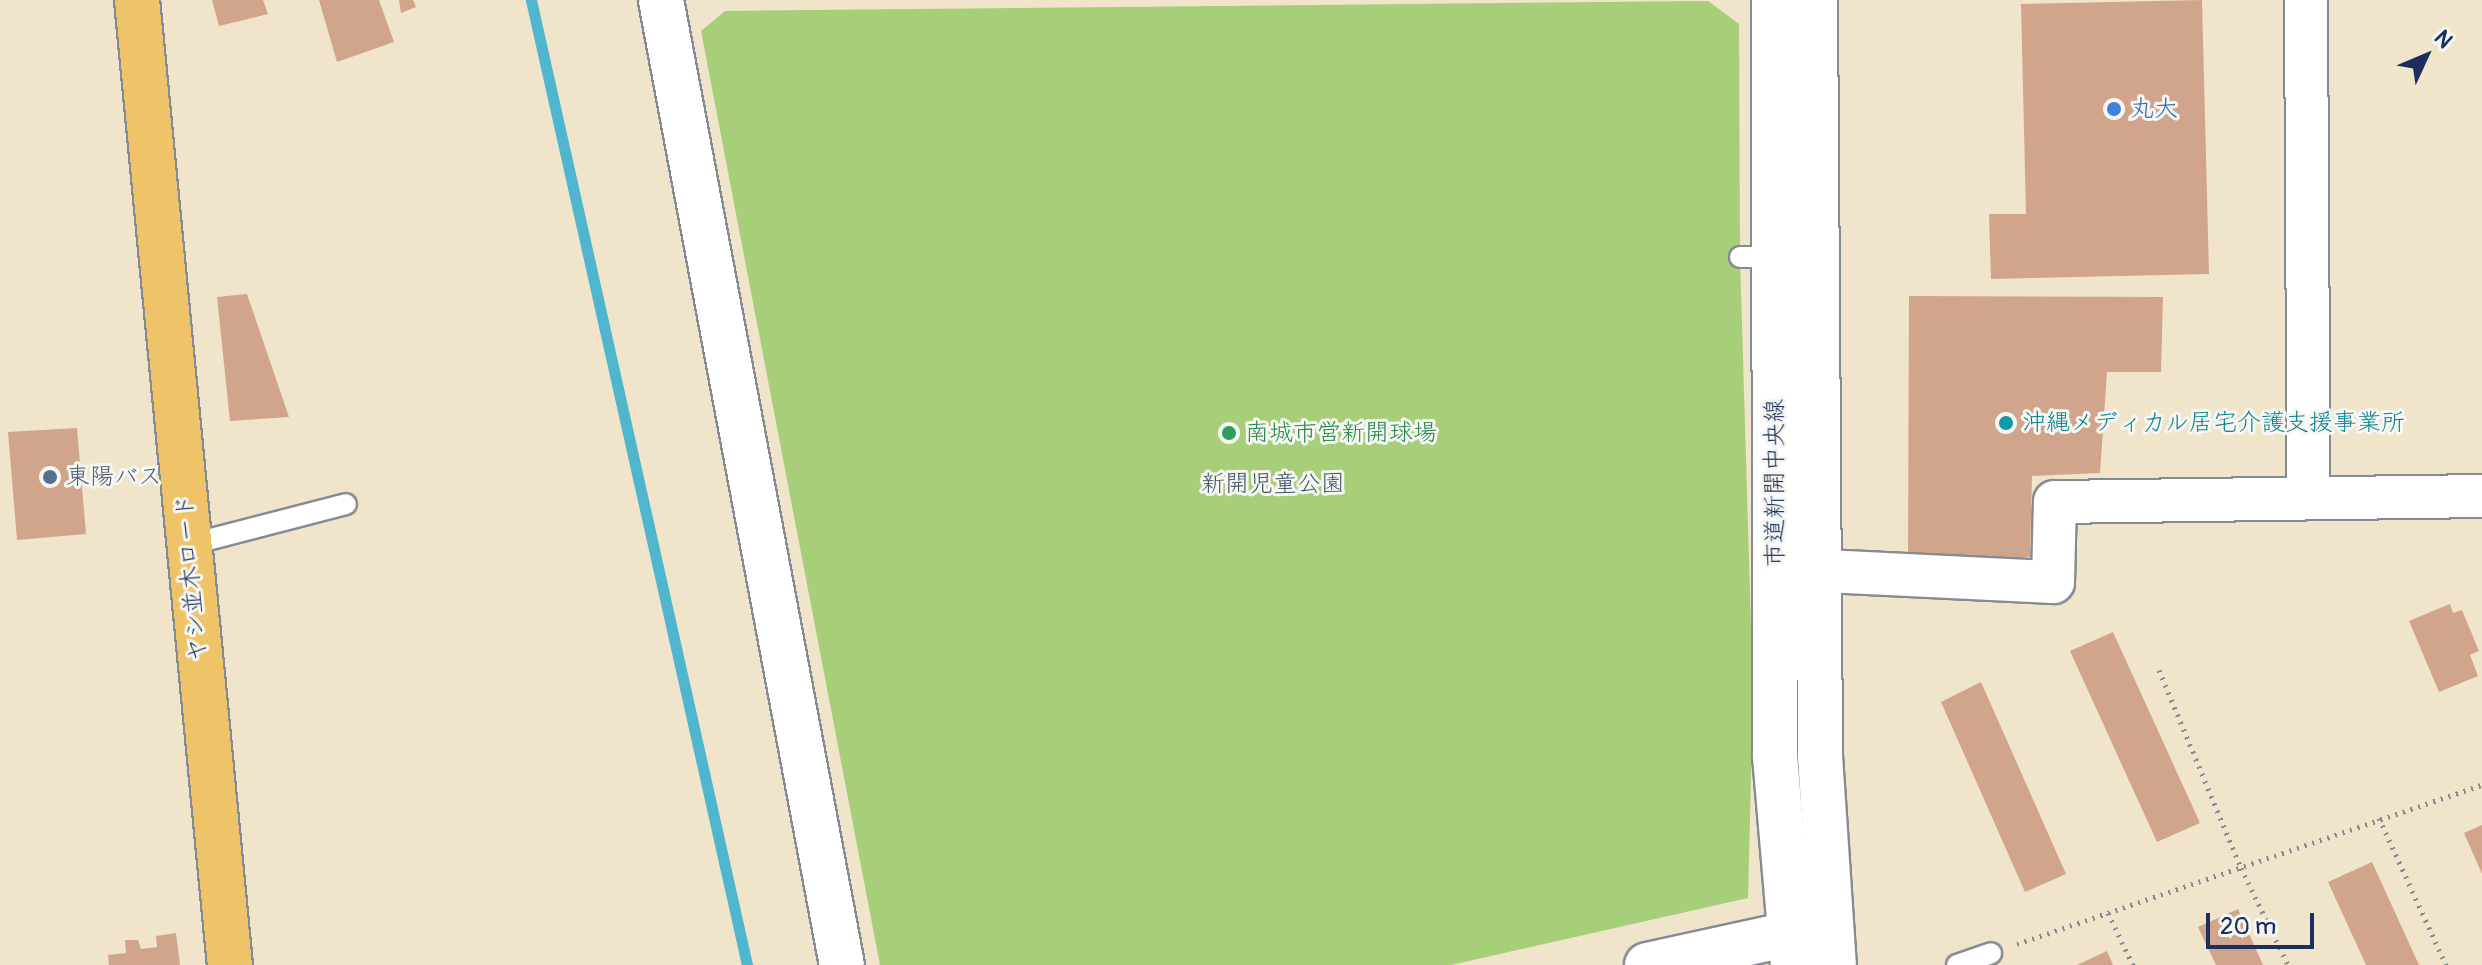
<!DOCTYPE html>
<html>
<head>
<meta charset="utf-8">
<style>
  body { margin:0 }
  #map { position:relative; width:2482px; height:965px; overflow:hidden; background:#f0e4ca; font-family:Pangolin,"Klee One",sans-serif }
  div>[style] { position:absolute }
  .green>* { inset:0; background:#a7ce78 }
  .stream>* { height:11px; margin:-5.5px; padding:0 5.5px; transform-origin:5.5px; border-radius:5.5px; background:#4fb6cd }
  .building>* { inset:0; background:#d1a58c }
  .path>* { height:5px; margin-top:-2.5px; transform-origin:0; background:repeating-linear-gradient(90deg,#868a94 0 2px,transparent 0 8px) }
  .roads { filter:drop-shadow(2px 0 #868a94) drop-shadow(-2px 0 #868a94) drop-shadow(0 2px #868a94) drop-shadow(0 -2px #868a94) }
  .service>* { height:20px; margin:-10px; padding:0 10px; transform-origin:10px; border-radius:10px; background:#fff }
  .minor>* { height:42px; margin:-21px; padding:0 21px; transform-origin:21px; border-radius:21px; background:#fff }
  .tertiary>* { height:44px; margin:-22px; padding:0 22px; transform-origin:22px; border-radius:22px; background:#fff }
  .trunk>* { height:44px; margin:-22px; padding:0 22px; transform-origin:22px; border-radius:22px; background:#efc469 }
  .dots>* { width:22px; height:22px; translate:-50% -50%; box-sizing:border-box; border:4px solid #f6f6f2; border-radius:50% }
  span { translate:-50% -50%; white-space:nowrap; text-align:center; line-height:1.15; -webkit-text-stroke:6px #f6f6f2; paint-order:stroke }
  .shop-label { font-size:24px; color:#366cbe }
  .left { translate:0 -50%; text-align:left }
  .culture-label { font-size:24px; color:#0d838f }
  .leisure-label { font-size:24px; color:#27864d }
  .service-label { font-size:24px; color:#4e5e75 }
  .street-label { font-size:24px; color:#1b2f5e }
  .park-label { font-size:24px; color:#3e5764 }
  .north { position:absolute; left:2386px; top:16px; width:80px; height:80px; -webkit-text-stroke:6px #f6f6f2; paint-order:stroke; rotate:46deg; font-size:22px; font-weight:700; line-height:32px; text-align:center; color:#1b2f5e }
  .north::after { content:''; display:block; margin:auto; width:28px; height:36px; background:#1b2f5e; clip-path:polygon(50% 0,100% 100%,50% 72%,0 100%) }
  .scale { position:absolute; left:2206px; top:913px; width:108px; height:36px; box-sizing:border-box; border:4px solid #1b2f5e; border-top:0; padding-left:10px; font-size:24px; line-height:28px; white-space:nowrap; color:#1b2f5e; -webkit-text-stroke:6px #f6f6f2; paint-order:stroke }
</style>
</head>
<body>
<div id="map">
  <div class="green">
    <div style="clip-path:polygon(1708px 1px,1739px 24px,1740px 257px,1753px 695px,1748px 898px,1451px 965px,880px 965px,701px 31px,725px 11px)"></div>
  </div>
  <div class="stream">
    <div style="left:531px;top:0;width:989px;rotate:77.38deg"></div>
  </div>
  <div class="building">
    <div style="clip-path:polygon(212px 0,263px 0,268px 14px,219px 26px)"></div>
    <div style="clip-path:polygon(319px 0,379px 0,394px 42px,337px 62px)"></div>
    <div style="clip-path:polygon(399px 0,413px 0,416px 7px,401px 13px)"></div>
    <div style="clip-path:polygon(2202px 0,2209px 274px,1991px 279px,1989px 214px,2026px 214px,2021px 4px)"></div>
    <div style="clip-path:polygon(247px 294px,289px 417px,230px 421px,217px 297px)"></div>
    <div style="clip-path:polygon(1909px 296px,2163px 297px,2161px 372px,2107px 372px,2100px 473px,2032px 476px,2030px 557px,1908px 560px)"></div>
    <div style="clip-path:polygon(77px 428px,86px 534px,17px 540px,8px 432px)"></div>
    <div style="clip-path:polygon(2450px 604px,2453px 613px,2462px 610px,2479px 651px,2470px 655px,2478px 676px,2439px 692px,2409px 621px)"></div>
    <div style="clip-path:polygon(2113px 632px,2200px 823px,2157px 842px,2070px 651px)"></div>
    <div style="clip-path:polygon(1981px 682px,2066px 874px,2025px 892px,1941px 702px)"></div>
    <div style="clip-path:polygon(2482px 825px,2482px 874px,2464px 833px)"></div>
    <div style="clip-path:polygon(2372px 862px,2419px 965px,2366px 965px,2328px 882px)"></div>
    <div style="clip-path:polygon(2238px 909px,2263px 965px,2216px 965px,2198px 927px)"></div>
    <div style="clip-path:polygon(176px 933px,180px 965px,109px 965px,108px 955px,126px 953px,125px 940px,138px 940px,141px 949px,157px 947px,156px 936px)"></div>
    <div style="clip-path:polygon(2107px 951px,2113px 965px,2077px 965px)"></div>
  </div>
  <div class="path">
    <div style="left:2159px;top:670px;width:214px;rotate:67.5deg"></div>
    <div style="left:2241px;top:868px;width:108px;rotate:64.1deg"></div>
    <div style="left:2379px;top:818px;width:162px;rotate:65.5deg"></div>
    <div style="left:2108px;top:913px;width:58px;rotate:64.3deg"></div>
    <div style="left:2017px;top:944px;width:491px;rotate:-18.9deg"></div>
  </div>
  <div class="roads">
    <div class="service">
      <div style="left:1740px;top:257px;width:40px"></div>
      <div style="left:188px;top:545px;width:163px;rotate:-14.5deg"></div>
      <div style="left:1957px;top:965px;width:36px;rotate:-19deg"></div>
    </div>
    <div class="minor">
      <div style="left:2306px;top:0;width:496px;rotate:89.7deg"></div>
      <div style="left:1785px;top:569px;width:268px;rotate:2.8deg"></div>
      <div style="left:2053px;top:582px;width:80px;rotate:-88.6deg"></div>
      <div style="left:2055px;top:502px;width:427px;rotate:-0.8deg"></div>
    </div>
    <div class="tertiary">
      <div style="left:661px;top:0;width:982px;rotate:79.38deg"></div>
      <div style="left:1774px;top:0;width:756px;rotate:89.92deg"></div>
      <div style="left:1775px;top:756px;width:210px;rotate:85.1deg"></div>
      <div style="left:1815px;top:0;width:756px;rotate:89.62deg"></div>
      <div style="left:1820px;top:756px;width:209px;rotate:86.2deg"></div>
      <div style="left:1647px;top:965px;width:174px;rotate:-12.3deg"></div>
    </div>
    <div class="trunk">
      <div style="left:137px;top:0;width:969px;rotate:84.5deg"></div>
    </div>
  </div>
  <div class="dots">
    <div style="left:2114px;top:109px;background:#3f7fe0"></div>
    <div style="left:2006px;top:423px;background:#0f9aa8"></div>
    <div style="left:1229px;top:433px;background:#2e9e5b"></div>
    <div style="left:50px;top:477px;background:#5c6f8a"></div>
  </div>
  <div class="shop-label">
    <span class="left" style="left:2130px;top:109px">丸大</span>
  </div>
  <div class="culture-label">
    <span class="left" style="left:2022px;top:423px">沖縄メディカル居宅介護支援事業所</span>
  </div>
  <div class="leisure-label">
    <span class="left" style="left:1245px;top:433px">南城市営新開球場</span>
  </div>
  <div class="service-label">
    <span class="left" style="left:66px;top:477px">東陽バス</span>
  </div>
  <div class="street-label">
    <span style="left:1775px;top:483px;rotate:-90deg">市道新開中央線</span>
    <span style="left:191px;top:578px;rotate:-95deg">ヤシ並木ロード</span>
  </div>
  <div class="park-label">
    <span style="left:1273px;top:484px">新開児童公園</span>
  </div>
  <div class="north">N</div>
  <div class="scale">20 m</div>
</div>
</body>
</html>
